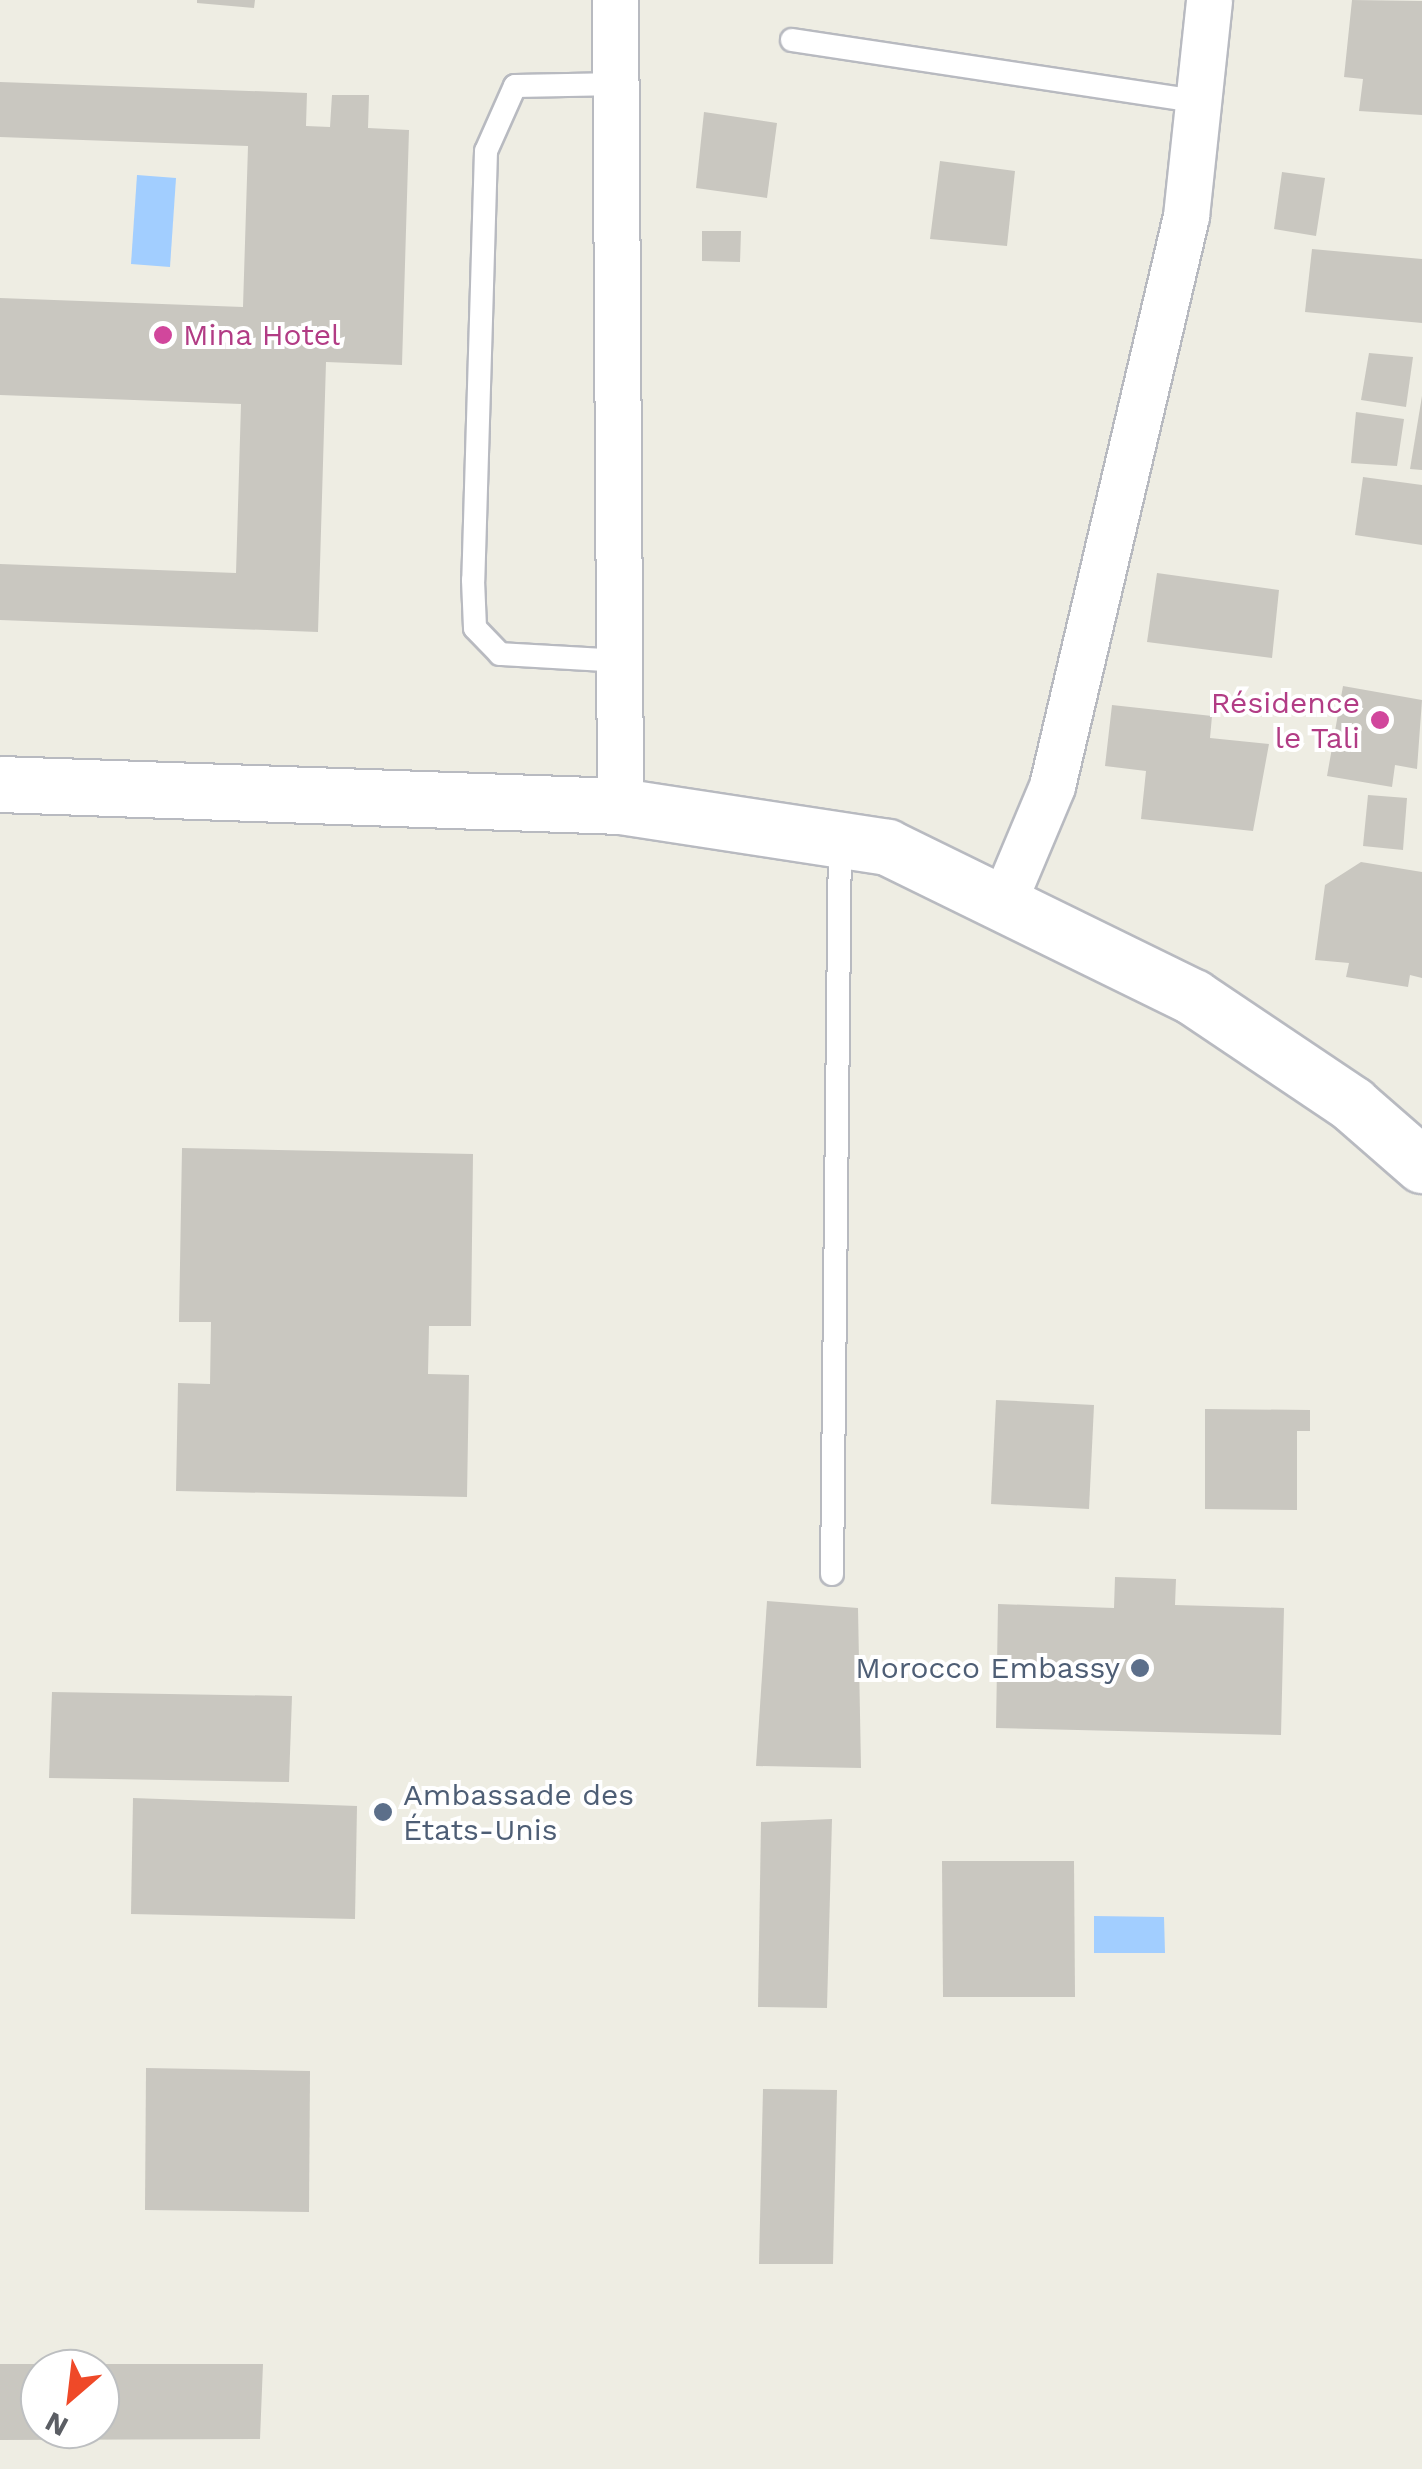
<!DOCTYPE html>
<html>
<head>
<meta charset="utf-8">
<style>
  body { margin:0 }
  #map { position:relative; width:1422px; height:2469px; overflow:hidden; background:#eeede3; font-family:"Work Sans",sans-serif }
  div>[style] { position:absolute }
  .water>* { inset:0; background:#a2ceff }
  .building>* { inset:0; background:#c9c7c0 }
  .roads { filter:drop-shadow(2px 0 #b8bac0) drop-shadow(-2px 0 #b8bac0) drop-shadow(0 2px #b8bac0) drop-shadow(0 -2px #b8bac0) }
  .service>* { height:22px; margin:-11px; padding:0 11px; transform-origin:11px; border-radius:11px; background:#fff }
  .minor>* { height:45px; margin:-22.5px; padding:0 22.5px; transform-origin:22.5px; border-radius:22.5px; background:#fff }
  .secondary>* { height:55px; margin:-27.5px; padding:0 27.5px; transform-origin:27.5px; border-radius:27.5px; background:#fff }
  .dots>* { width:28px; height:28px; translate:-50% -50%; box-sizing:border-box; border:5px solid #fff; border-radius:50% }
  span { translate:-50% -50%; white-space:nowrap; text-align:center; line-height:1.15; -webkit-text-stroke:8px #fff; paint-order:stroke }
  .hotel-label { font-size:30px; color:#b23c85 }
  .left { translate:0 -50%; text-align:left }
  .right { translate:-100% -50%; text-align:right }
  .service-label { font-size:30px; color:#4e5e75 }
  .north { position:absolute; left:20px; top:2349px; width:100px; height:100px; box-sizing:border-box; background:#fff; border:2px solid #bdbfc1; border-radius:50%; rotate:208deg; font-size:28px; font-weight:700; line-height:40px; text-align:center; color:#5b5e64 }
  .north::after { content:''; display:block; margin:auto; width:35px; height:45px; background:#ef4928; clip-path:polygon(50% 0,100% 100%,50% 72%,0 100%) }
</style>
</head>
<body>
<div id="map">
  <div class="water">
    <div style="clip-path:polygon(137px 175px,176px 178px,170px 267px,131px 264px)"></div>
    <div style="clip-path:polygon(1094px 1916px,1164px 1917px,1165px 1953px,1094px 1953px)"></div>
  </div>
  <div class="building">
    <div style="clip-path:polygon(197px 0,255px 0,254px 8px,197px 3px)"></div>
    <div style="clip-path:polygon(1352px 0,1422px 1px,1422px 115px,1359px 111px,1363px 79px,1344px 77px)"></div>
    <div style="clip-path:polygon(0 82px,307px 93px,306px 126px,330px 127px,332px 95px,369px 95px,368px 128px,409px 130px,402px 365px,326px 362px,318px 632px,0 620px,0 564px,236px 573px,241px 404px,0 395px,0 298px,243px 307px,248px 146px,0 137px)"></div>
    <div style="clip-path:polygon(704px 112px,777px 123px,767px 198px,696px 188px)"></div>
    <div style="clip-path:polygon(940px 161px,1015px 171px,1007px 246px,930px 239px)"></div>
    <div style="clip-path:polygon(1282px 172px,1325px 178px,1316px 236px,1274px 229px)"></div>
    <div style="clip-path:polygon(702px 231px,741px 231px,740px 262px,702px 261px)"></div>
    <div style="clip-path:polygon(1312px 249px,1422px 259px,1422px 323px,1305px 312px)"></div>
    <div style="clip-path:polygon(1369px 353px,1413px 357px,1406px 407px,1361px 400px)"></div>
    <div style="clip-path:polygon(1422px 396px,1422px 470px,1410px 469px)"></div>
    <div style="clip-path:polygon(1356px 412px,1404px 419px,1397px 466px,1351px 463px)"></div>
    <div style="clip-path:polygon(1363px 477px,1422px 485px,1422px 545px,1355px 535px)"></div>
    <div style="clip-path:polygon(1157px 573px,1279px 590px,1272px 658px,1147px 642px)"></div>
    <div style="clip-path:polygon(1343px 686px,1422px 700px,1417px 769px,1395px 765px,1392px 787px,1327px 776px)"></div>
    <div style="clip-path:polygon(1112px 705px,1212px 716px,1210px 738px,1269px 744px,1253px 831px,1141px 819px,1146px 771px,1105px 766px)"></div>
    <div style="clip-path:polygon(1368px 795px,1407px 798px,1403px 850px,1363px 846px)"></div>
    <div style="clip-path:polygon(1361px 862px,1422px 872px,1422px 978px,1410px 975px,1408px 987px,1346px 977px,1349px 963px,1315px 960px,1325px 885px)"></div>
    <div style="clip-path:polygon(182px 1148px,473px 1154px,471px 1326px,429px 1326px,428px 1374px,469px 1375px,467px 1497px,176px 1491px,178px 1383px,210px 1384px,211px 1322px,179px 1322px)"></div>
    <div style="clip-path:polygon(996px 1400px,1094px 1405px,1089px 1509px,991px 1504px)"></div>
    <div style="clip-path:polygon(1205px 1409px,1310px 1410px,1310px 1431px,1297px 1431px,1297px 1510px,1205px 1509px)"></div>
    <div style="clip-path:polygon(1115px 1577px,1176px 1579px,1175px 1605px,1284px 1608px,1281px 1735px,996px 1728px,998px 1604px,1114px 1608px)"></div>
    <div style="clip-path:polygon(767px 1601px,858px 1608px,861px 1768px,756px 1766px)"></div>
    <div style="clip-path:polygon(52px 1692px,292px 1696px,289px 1782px,49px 1778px)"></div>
    <div style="clip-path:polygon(133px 1798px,357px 1806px,355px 1919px,131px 1914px)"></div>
    <div style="clip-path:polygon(832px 1819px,827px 2008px,758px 2007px,761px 1822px)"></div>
    <div style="clip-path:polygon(942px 1861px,1074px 1861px,1075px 1997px,943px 1997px)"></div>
    <div style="clip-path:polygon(146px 2068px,310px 2071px,309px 2212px,145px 2210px)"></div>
    <div style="clip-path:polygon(763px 2089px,837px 2090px,833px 2264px,759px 2264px)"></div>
    <div style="clip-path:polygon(evenodd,0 2364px,263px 2364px,260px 2439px,0 2440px,0 2364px,40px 2369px,100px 2369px,100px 2429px,40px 2429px,40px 2369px)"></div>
  </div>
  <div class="roads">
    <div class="service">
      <div style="left:792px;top:40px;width:417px;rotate:8.6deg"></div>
      <div style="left:620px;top:84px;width:105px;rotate:178.9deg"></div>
      <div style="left:515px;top:86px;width:71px;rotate:114deg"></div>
      <div style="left:486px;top:151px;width:429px;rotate:91.7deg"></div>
      <div style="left:473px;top:580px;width:48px;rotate:87.6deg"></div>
      <div style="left:475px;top:628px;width:36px;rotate:46deg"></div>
      <div style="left:500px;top:654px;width:120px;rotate:3.3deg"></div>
      <div style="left:832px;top:1574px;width:735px;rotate:-89.38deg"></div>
    </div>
    <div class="minor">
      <div style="left:615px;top:0;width:806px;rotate:89.64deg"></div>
      <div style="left:1005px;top:898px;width:121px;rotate:-67.2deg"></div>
      <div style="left:1052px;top:786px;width:586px;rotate:-76.77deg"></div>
      <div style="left:1186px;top:216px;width:217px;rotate:-83.9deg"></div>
    </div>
    <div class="secondary">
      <div style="left:0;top:784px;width:620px;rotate:2.03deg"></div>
      <div style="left:620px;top:806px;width:270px;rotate:8.7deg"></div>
      <div style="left:887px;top:847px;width:341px;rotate:26.1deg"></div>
      <div style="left:1193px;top:997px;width:192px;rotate:33.9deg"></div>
      <div style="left:1352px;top:1104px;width:93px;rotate:41.1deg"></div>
    </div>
  </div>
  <div class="dots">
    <div style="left:163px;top:335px;background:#d1479c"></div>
    <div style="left:1380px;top:720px;background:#d1479c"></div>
    <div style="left:1140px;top:1668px;background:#5c6f8a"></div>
    <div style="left:383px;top:1812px;background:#5c6f8a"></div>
  </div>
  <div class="hotel-label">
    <span class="left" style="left:183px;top:335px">Mina Hotel</span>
    <span class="right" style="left:1360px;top:720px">Résidence<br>le Tali</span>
  </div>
  <div class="service-label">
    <span class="right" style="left:1120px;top:1668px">Morocco Embassy</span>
    <span class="left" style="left:403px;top:1812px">Ambassade des<br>États-Unis</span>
  </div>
  <div class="north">N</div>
</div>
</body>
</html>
